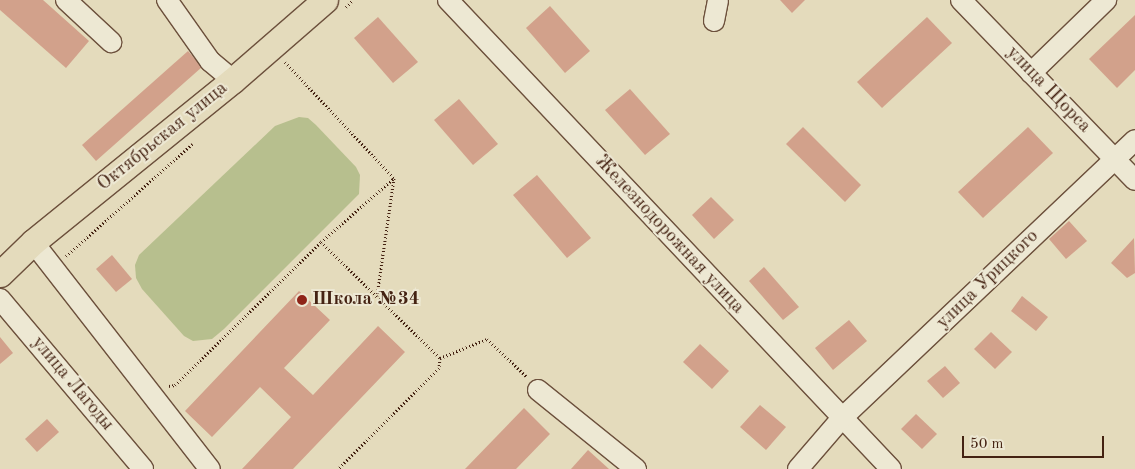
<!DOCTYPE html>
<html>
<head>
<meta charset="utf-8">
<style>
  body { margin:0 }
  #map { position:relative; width:1135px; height:469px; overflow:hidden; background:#e4dbbc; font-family:"Old Standard TT",serif }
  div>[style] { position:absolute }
  .green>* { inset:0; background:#b7bf8e }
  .building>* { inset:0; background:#d2a18b }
  .path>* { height:3px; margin-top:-1.5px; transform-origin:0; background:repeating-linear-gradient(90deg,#442212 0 1px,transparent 0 3.5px) }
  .roads { filter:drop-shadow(1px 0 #6c503c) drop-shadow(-1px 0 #6c503c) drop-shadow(0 1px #6c503c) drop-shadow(0 -1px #6c503c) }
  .minor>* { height:20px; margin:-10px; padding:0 10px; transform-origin:10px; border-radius:10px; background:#ede8d3 }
  .major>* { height:25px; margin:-12.5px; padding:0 12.5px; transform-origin:12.5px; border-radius:12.5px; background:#e4dbbc }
  .dots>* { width:14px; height:14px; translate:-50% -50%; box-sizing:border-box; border:2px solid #ede8d3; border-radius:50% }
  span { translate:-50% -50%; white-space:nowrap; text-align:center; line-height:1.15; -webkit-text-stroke:4px #ede8d3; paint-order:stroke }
  .street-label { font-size:19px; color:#442212 }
  .poi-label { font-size:19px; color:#442212; font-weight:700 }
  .left { translate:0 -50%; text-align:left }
  .scale { position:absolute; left:962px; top:436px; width:142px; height:22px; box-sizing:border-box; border:2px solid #442212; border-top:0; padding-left:6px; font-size:15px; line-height:18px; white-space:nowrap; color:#442212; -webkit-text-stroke:4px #ede8d3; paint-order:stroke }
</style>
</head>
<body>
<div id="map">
  <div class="green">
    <div style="clip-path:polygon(299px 117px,308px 118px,316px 125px,356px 167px,360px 175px,359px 194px,224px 329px,212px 339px,193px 341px,184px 336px,142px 289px,136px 278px,135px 265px,139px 255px,275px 126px)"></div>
  </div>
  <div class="building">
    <div style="clip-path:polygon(0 0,43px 0,89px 41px,66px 68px,0 10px)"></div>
    <div style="clip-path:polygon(780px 0,805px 0,792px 13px)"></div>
    <div style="clip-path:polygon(550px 6px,590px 51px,565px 73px,526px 28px)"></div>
    <div style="clip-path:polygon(1135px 15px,1135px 70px,1117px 88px,1089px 59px)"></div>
    <div style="clip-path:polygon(378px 17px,418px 62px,393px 83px,354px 38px)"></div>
    <div style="clip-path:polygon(927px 17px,952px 43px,882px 108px,857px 82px)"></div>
    <div style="clip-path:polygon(188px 51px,202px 67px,96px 161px,82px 145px)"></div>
    <div style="clip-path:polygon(630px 89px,670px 134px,645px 155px,605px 110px)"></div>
    <div style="clip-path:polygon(459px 99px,498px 144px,473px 165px,434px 120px)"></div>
    <div style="clip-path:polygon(803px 127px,861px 185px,845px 202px,786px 144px)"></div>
    <div style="clip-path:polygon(1028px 127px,1053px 153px,983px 218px,958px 192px)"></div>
    <div style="clip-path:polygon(537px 175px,591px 238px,567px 258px,513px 195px)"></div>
    <div style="clip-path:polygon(711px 197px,734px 220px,714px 239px,692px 215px)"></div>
    <div style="clip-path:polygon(1069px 221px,1087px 241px,1066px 259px,1049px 239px)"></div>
    <div style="clip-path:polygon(1134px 238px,1135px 273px,1127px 278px,1111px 263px)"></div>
    <div style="clip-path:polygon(112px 255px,132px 279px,116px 292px,96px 269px)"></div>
    <div style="clip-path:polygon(764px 267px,799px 307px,783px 320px,749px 281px)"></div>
    <div style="clip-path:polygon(299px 291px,330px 320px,284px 368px,313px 395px,378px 326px,405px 352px,293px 469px,242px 469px,291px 417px,260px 387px,212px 437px,185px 411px)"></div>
    <div style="clip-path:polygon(1022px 296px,1048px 317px,1036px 331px,1011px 311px)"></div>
    <div style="clip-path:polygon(849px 320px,867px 341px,833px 370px,815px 348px)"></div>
    <div style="clip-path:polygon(991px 332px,1012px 352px,995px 369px,974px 349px)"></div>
    <div style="clip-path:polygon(0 337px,13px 353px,0 364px)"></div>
    <div style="clip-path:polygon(700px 344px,729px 371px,712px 389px,683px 362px)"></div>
    <div style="clip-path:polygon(945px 366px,960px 383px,943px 398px,927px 381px)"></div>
    <div style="clip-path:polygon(760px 405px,786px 427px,766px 450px,740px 427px)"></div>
    <div style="clip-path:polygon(524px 408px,550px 434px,516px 469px,465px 469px)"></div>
    <div style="clip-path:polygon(916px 414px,937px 434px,922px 449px,901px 429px)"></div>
    <div style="clip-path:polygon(47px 419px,59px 432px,37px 452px,25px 439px)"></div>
    <div style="clip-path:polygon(588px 450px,609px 469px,571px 469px)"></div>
  </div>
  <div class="path">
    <div style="left:346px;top:7px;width:10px;rotate:-45deg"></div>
    <div style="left:285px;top:62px;width:159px;rotate:46.8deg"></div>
    <div style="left:394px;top:178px;width:119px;rotate:98.2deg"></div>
    <div style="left:321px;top:242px;width:166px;rotate:44.3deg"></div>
    <div style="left:440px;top:358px;width:10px;rotate:96deg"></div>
    <div style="left:439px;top:368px;width:143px;rotate:135deg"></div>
    <div style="left:66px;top:256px;width:169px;rotate:-41.6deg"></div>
    <div style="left:440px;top:358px;width:51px;rotate:-22deg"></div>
    <div style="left:487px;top:339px;width:55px;rotate:43.5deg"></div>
    <div style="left:169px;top:386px;width:6px;rotate:-9deg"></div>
    <div style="left:175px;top:385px;width:204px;rotate:-44.4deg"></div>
    <div style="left:321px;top:242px;width:97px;rotate:-41.2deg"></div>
  </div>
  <div class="roads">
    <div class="minor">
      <div style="left:66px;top:0;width:62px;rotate:43deg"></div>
      <div style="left:167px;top:0;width:75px;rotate:54.8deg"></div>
      <div style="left:210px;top:61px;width:30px;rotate:40deg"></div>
      <div style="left:448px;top:0;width:645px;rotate:46.63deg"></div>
      <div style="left:961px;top:0;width:250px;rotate:46deg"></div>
      <div style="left:714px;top:21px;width:21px;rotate:-79deg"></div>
      <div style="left:1031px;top:73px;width:105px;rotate:-44.2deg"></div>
      <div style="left:33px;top:242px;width:288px;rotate:52.1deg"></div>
      <div style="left:0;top:299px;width:222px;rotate:49.9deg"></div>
      <div style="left:538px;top:390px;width:126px;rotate:38.9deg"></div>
      <div style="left:798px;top:469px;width:66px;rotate:-49.3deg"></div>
      <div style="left:841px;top:419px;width:405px;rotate:-43.5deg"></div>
    </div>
    <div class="major">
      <div style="left:0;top:274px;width:46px;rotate:-44.1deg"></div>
      <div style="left:33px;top:242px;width:257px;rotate:-39deg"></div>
      <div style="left:233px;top:80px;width:122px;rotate:-41deg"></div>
    </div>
  </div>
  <div class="dots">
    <div style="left:302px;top:300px;background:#8f2418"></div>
  </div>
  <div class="street-label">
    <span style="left:1048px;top:90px;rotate:46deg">улица Щорса</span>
    <span style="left:163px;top:137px;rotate:-39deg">Октябрьская улица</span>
    <span style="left:669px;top:235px;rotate:47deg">Железнодорожная улица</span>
    <span style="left:988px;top:280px;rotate:-44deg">улица Урицкого</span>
    <span style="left:72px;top:384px;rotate:50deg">улица Лагоды</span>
  </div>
  <div class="poi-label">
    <span class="left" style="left:312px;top:300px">Школа №34</span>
  </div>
  <div class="scale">50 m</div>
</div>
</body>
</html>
